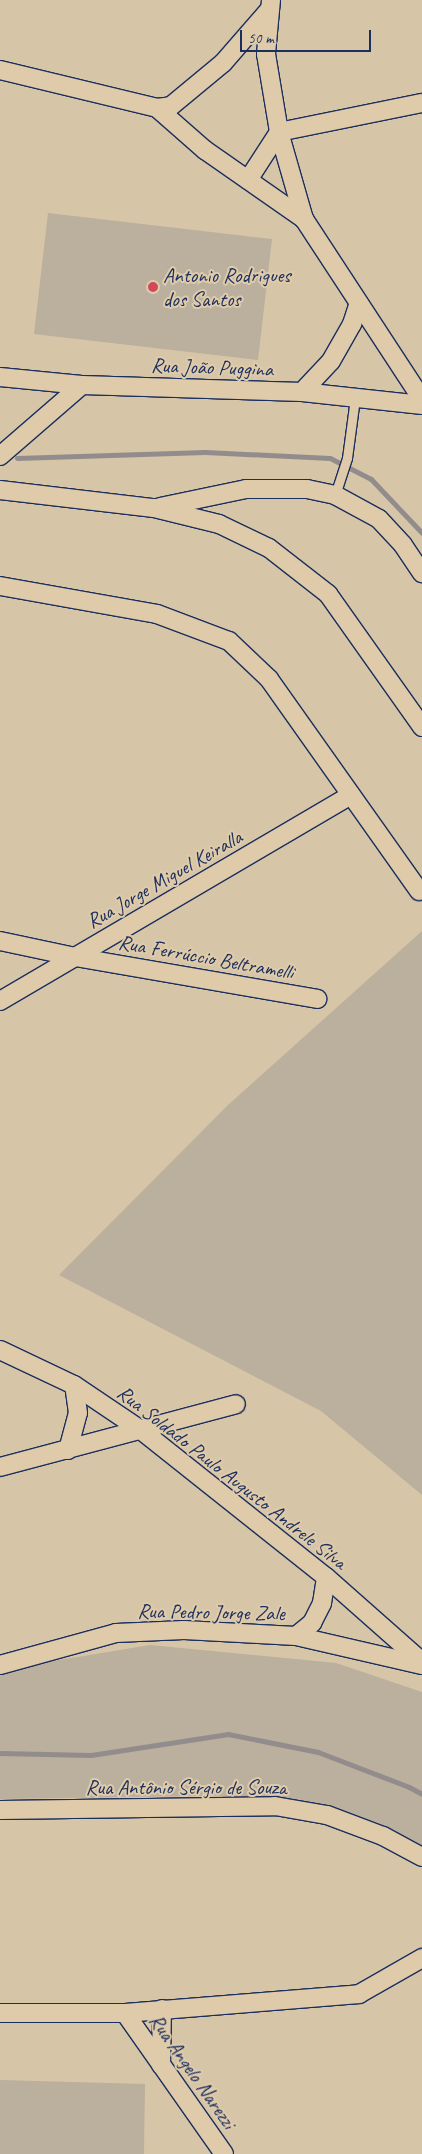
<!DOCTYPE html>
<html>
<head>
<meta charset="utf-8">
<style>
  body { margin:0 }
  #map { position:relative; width:422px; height:2154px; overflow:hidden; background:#d7c5a7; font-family:Caveat,sans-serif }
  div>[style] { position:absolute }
  .green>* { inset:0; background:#bbaf9d }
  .stream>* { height:5px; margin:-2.5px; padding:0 2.5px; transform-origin:2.5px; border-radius:2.5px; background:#928d8c }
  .roads { filter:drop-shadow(1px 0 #1b2f5e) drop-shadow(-1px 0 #1b2f5e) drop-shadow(0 1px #1b2f5e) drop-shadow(0 -1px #1b2f5e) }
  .lane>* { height:9px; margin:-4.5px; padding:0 4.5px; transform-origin:4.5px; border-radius:4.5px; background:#dfcbaa }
  .street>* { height:18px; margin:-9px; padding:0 9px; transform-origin:9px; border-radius:9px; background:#dfcbaa }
  .dots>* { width:14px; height:14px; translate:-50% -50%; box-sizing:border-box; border:2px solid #dfcbaa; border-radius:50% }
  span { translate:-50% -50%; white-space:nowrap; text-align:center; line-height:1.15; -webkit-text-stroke:4px #dfcbaa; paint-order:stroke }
  .poi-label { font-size:21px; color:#1b2f5e }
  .left { translate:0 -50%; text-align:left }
  .street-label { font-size:21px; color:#1b2f5e }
  .scale { position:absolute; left:240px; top:30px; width:131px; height:22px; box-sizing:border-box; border:2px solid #1b2f5e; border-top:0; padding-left:6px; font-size:15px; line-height:18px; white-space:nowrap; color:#1b2f5e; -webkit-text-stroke:4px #dfcbaa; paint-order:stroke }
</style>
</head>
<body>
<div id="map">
  <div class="green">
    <div style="clip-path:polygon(48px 213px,272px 239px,258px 360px,34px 334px)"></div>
    <div style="clip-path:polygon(422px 931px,422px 1495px,321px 1411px,59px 1275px,228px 1105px)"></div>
    <div style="clip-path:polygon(150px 1645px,336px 1663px,422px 1692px,422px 1848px,281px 1799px,199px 1796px,0 1799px,0 1673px,23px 1666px)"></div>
    <div style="clip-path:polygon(0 2080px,145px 2084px,144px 2154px,0 2154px)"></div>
  </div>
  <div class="stream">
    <div style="left:17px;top:458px;width:188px;rotate:-1.8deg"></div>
    <div style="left:205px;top:452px;width:125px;rotate:2.7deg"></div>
    <div style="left:330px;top:458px;width:46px;rotate:27.1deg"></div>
    <div style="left:371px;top:479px;width:74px;rotate:46.6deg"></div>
    <div style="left:0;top:1753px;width:91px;rotate:1.3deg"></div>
    <div style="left:91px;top:1755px;width:139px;rotate:-8.7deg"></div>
    <div style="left:228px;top:1734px;width:92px;rotate:11.3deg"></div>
    <div style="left:318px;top:1752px;width:97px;rotate:21deg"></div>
    <div style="left:409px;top:1787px;width:15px;rotate:28deg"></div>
  </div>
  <div class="roads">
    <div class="lane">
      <div style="left:335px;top:495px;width:39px;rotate:-72deg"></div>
      <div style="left:347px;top:458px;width:61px;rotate:-82.4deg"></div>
    </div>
    <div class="street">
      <div style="left:271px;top:0;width:54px;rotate:95.3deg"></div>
      <div style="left:266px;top:54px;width:79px;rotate:80.5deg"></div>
      <div style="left:279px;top:132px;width:91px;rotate:74deg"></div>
      <div style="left:304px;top:219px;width:215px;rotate:56.8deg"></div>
      <div style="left:0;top:70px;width:162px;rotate:13.6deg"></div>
      <div style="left:157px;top:108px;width:64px;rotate:41.2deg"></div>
      <div style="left:205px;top:150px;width:121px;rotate:34.9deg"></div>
      <div style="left:157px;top:108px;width:14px;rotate:-8deg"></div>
      <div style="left:171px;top:106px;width:67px;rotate:-39.6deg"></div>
      <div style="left:223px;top:63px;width:70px;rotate:-49deg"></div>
      <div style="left:248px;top:180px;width:57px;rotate:-57.1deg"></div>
      <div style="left:279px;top:132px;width:146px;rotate:-11.5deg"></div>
      <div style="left:0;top:377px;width:82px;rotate:5.6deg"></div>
      <div style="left:82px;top:385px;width:220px;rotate:1.8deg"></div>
      <div style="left:302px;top:392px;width:121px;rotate:6.2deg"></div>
      <div style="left:302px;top:392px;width:42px;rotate:-46.9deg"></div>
      <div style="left:331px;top:361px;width:43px;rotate:-60.4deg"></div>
      <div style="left:352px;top:324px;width:22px;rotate:-72deg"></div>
      <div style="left:0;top:456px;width:108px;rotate:-40.9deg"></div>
      <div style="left:0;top:490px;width:155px;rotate:6.7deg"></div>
      <div style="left:154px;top:508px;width:67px;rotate:13.8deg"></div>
      <div style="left:219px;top:524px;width:55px;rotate:25.6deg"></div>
      <div style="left:269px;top:548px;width:75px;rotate:37.9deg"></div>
      <div style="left:328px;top:594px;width:163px;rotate:54.7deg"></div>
      <div style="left:160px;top:507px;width:88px;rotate:-11.8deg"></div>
      <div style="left:246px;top:489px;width:61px"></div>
      <div style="left:307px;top:489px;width:29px;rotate:12deg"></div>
      <div style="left:335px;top:495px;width:50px;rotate:28.6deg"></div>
      <div style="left:379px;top:519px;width:35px;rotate:47deg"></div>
      <div style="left:403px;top:545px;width:34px;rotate:56deg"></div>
      <div style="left:0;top:586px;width:159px;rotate:10.1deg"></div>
      <div style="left:157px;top:614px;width:77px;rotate:20.6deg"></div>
      <div style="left:229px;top:641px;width:55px;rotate:43.5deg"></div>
      <div style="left:269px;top:679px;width:260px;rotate:54.7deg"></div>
      <div style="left:0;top:941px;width:77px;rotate:12deg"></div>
      <div style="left:75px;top:957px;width:246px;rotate:9.8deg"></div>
      <div style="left:0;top:1001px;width:407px;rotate:-30.4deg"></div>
      <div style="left:0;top:1350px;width:82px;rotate:25.3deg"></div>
      <div style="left:74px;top:1385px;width:81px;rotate:33.9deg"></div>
      <div style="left:141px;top:1430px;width:236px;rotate:38.5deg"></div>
      <div style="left:326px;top:1577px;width:128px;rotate:41.5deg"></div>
      <div style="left:68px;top:1450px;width:38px;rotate:-75deg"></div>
      <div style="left:78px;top:1413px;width:28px;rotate:-98deg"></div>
      <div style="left:0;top:1467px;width:244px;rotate:-14.9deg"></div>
      <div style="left:296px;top:1636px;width:21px;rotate:-39deg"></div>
      <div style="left:312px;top:1623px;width:22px;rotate:-63deg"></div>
      <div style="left:322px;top:1603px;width:26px;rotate:-81deg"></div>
      <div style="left:0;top:1665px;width:120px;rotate:-15.4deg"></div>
      <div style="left:116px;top:1633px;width:68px;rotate:-2.5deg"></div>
      <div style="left:184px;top:1630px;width:112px;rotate:3.1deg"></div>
      <div style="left:296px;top:1636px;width:129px;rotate:13deg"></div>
      <div style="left:0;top:1810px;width:275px;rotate:-0.8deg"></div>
      <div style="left:275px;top:1806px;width:53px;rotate:9.8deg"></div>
      <div style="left:327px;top:1815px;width:60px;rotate:20.6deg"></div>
      <div style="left:383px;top:1836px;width:44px;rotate:28.3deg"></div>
      <div style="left:0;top:2013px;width:125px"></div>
      <div style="left:125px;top:2013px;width:235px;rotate:-4.6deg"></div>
      <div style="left:359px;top:1994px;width:73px;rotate:-29.7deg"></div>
      <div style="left:125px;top:2013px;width:172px;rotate:54.9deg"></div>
      <div style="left:161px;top:2065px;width:56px;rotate:-89deg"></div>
    </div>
  </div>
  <div class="dots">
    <div style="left:153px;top:287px;background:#d1495b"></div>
  </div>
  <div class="poi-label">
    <span class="left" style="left:163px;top:287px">Antonio Rodrigues<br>dos Santos</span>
  </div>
  <div class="street-label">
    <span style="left:212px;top:367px;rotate:2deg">Rua João Puggina</span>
    <span style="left:164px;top:879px;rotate:-30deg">Rua Jorge Miguel Keiralla</span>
    <span style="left:206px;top:957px;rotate:10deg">Rua Ferrúccio Beltramelli</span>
    <span style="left:232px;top:1477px;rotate:38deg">Rua Soldado Paulo Augusto Andrele Silva</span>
    <span style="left:211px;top:1612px;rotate:1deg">Rua Pedro Jorge Zale</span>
    <span style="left:186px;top:1787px">Rua Antônio Sérgio de Souza</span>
    <span style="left:193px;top:2071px;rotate:55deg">Rua Angelo Narezzi</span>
  </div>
  <div class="scale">50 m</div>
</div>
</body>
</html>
